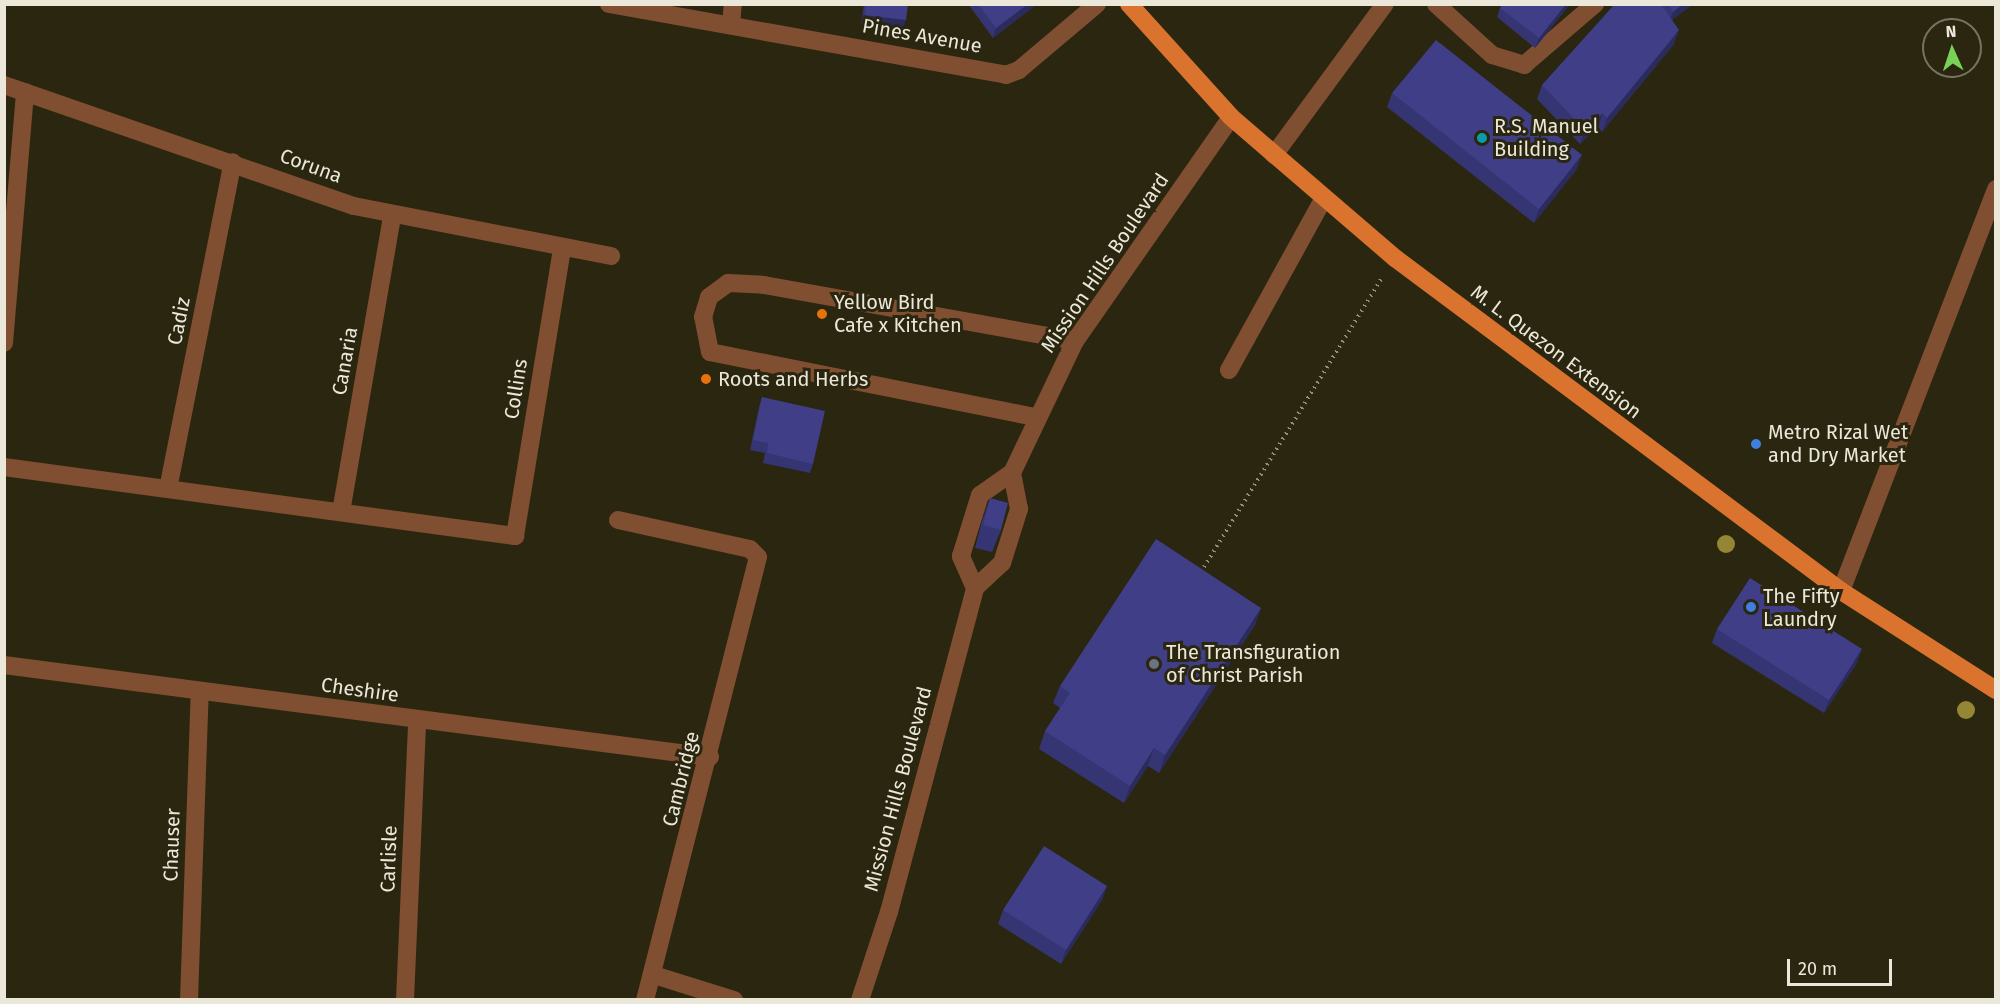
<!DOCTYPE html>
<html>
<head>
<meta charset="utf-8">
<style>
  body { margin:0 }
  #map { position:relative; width:2000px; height:1004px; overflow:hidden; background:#2a260f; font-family:"Fira Sans",sans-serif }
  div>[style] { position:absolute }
  .path>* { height:4px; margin-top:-2px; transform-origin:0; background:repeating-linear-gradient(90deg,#94917f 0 1.5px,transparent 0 6px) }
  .minor>* { height:18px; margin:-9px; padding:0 9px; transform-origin:9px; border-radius:9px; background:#804e31 }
  .major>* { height:18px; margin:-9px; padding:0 9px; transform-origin:9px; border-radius:9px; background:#d9732d }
  .trees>* { width:18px; height:18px; margin:-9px; border-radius:50%; background:#948635 }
  .wall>* { inset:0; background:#363573 }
  .shaded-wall>* { inset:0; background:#2c2b5e }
  .building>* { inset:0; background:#3f3e86 }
  .dots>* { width:16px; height:16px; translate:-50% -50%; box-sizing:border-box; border:3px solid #2a260f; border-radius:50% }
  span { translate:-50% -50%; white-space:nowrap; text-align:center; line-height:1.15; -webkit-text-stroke:6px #2a260f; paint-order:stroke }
  .street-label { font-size:20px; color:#ebe8da }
  .poi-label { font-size:20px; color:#ebe8da }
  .left { translate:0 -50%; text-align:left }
  .frame { position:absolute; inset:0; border:6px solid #ebe8da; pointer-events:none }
  .north { position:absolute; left:1922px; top:18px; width:60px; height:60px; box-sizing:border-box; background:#2a260f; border:2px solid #777460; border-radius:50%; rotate:357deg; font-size:16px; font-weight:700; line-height:24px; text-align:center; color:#ebe8da }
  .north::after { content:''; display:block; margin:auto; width:21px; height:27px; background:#79d157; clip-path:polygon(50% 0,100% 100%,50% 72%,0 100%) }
  .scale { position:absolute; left:1787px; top:959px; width:105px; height:27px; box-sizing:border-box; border:3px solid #ebe8da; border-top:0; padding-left:8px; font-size:18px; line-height:21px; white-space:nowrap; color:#ebe8da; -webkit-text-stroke:4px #2a260f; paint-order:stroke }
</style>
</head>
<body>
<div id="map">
  <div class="path">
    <div style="left:1204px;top:567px;width:338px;rotate:-58.4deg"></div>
  </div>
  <div class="minor">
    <div style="left:609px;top:4px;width:403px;rotate:10.1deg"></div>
    <div style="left:1006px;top:75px;width:14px;rotate:-21deg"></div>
    <div style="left:1019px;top:70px;width:102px;rotate:-40.2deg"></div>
    <div style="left:1436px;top:4px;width:76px;rotate:42.3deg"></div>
    <div style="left:1492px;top:55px;width:34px;rotate:17deg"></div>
    <div style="left:1524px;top:65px;width:94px;rotate:-40.7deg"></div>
    <div style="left:731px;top:25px;width:21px;rotate:-85deg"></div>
    <div style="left:4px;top:85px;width:370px;rotate:19.1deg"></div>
    <div style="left:354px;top:206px;width:262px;rotate:11deg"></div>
    <div style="left:1274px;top:155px;width:187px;rotate:-53.7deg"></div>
    <div style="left:4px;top:343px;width:252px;rotate:-85.2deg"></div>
    <div style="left:1229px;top:370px;width:194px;rotate:-61.1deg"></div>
    <div style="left:1035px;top:417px;width:331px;rotate:-168.7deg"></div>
    <div style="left:710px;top:352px;width:36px;rotate:-101deg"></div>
    <div style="left:703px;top:317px;width:21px;rotate:-73deg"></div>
    <div style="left:709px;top:297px;width:24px;rotate:-36deg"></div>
    <div style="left:728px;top:283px;width:36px;rotate:3deg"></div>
    <div style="left:764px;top:285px;width:316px;rotate:10.2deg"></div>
    <div style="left:4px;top:467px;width:516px;rotate:7.69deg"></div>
    <div style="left:515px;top:536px;width:291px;rotate:-80.7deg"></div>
    <div style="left:168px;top:489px;width:333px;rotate:-78.8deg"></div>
    <div style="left:341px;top:512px;width:299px;rotate:-80.2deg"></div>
    <div style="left:618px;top:520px;width:135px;rotate:12.4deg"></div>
    <div style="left:750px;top:549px;width:11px;rotate:45deg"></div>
    <div style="left:758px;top:557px;width:457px;rotate:104.3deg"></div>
    <div style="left:975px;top:588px;width:35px;rotate:-114deg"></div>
    <div style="left:961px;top:556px;width:64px;rotate:-72.7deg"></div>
    <div style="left:980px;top:495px;width:39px;rotate:-35deg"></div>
    <div style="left:1012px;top:473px;width:146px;rotate:-64.5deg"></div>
    <div style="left:1075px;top:341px;width:273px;rotate:-55.1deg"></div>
    <div style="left:1841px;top:591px;width:431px;rotate:-68.9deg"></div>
    <div style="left:4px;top:665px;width:712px;rotate:7.42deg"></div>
    <div style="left:654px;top:975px;width:84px;rotate:17.4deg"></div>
    <div style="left:189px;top:1000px;width:309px;rotate:-88deg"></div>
    <div style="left:405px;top:1000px;width:280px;rotate:-87.5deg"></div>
    <div style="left:860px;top:1000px;width:93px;rotate:-71.8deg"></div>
    <div style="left:889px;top:912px;width:335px;rotate:-75.1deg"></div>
    <div style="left:975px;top:588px;width:37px;rotate:-43deg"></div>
    <div style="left:1002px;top:563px;width:57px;rotate:-72.5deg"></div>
    <div style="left:1019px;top:509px;width:37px;rotate:-101deg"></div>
  </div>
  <div class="major">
    <div style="left:1129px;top:4px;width:152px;rotate:47.9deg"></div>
    <div style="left:1231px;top:117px;width:216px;rotate:40.7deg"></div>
    <div style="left:1395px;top:258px;width:557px;rotate:36.75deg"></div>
    <div style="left:1841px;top:591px;width:184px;rotate:32.6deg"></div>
  </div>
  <div class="trees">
    <div style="left:1726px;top:544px"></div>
    <div style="left:1966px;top:710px"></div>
  </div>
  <div class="wall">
    <div style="clip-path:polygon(864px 4px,908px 4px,902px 30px,861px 25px)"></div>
    <div style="clip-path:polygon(968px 4px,1037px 4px,993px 38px)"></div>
    <div style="clip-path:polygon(1570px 4px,1535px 48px,1497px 17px,1500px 8px)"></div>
    <div style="clip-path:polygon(1615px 4px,1693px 4px,1672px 20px,1674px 44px,1602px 132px,1598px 127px,1580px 144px,1537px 99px,1542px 85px)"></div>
    <div style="clip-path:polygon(1392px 93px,1577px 169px,1534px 223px,1387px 107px)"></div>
    <div style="clip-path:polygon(762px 397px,813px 464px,810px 473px,763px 463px,765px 453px,750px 450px,759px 407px)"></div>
    <div style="clip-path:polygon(990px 498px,1001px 530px,992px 552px,975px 548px,982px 521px)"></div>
    <div style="clip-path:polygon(1261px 608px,1255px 625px,1159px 773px,1148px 766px,1124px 803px,1039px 749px,1045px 731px,1060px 708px,1053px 703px,1060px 686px)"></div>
    <div style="clip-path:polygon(1717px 629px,1857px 663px,1824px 713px,1712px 643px)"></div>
    <div style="clip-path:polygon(1107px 886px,1102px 900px,1061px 964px,998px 924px,1003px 910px)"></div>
  </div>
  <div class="shaded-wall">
    <div style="clip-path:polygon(1028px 4px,1037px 4px,993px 38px,996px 28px)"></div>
    <div style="clip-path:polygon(1566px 4px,1570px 4px,1535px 48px,1539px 38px)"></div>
    <div style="clip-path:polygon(1683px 4px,1693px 4px,1669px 22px,1673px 12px)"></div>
    <div style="clip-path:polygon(865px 15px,906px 20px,902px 30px,861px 25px)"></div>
    <div style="clip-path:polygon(1679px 30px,1674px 44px,1602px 132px,1607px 118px)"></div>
    <div style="clip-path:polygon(1603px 113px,1598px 127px,1580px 144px,1585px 130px)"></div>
    <div style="clip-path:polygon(1582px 155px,1577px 169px,1534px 223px,1539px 209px)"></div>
    <div style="clip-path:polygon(1261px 608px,1255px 625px,1159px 773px,1165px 755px)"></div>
    <div style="clip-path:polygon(1862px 649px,1857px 663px,1824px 713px,1829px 700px)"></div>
    <div style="clip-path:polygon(1154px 748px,1148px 766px,1124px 803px,1130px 786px)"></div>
    <div style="clip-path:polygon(1107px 886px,1102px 900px,1061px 964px,1066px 950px)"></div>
  </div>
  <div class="building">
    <div style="clip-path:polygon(866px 4px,908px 4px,906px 20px,865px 15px)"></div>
    <div style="clip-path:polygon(978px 4px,1028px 4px,996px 28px)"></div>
    <div style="clip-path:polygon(1503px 4px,1566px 4px,1539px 38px,1500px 8px)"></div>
    <div style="clip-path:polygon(1615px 4px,1661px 4px,1679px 30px,1607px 118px,1603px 113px,1585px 130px,1542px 85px)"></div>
    <div style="clip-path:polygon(1668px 4px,1683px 4px,1673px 12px)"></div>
    <div style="clip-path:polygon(1436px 40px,1582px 155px,1539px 209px,1392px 93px)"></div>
    <div style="clip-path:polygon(762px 397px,825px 411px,813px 464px,767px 453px,768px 443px,753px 440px)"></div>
    <div style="clip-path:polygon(990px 498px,1008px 503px,1001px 530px,983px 525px)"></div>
    <div style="clip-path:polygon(1156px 539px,1261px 608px,1165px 755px,1154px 748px,1130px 786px,1045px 731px,1070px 693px,1060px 686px)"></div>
    <div style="clip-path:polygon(1750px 578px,1862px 649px,1829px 700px,1717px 629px)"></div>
    <div style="clip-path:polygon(1044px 846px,1107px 886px,1066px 950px,1003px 910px)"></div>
  </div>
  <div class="dots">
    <div style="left:1482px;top:138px;background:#0f9aa8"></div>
    <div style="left:822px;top:314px;background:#e8710a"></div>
    <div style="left:706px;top:379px;background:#e8710a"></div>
    <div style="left:1756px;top:444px;background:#3f7fe0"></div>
    <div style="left:1751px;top:607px;background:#3f7fe0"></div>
    <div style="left:1154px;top:664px;background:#6b7280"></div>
  </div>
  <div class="street-label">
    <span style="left:922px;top:36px;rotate:10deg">Pines Avenue</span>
    <span style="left:311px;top:166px;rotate:20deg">Coruna</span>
    <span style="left:1105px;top:263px;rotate:-56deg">Mission Hills Boulevard</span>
    <span style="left:179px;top:321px;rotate:-79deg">Cadiz</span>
    <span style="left:1556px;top:352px;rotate:37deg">M. L. Quezon Extension</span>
    <span style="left:345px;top:361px;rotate:-80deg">Canaria</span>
    <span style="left:516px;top:389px;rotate:-81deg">Collins</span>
    <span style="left:360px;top:690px;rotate:8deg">Cheshire</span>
    <span style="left:681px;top:779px;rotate:-76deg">Cambridge</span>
    <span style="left:898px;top:789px;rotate:-75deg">Mission Hills Boulevard</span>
    <span style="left:172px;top:845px;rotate:-88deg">Chauser</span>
    <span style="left:389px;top:859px;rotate:-88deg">Carlisle</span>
  </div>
  <div class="poi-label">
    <span class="left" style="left:1494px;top:138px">R.S. Manuel<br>Building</span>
    <span class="left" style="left:834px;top:314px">Yellow Bird<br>Cafe x Kitchen</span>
    <span class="left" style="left:718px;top:379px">Roots and Herbs</span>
    <span class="left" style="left:1768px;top:444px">Metro Rizal Wet<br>and Dry Market</span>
    <span class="left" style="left:1763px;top:608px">The Fifty<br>Laundry</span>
    <span class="left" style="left:1166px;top:664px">The Transfiguration<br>of Christ Parish</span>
  </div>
  <div class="frame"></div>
  <div class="north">N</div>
  <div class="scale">20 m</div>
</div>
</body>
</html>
